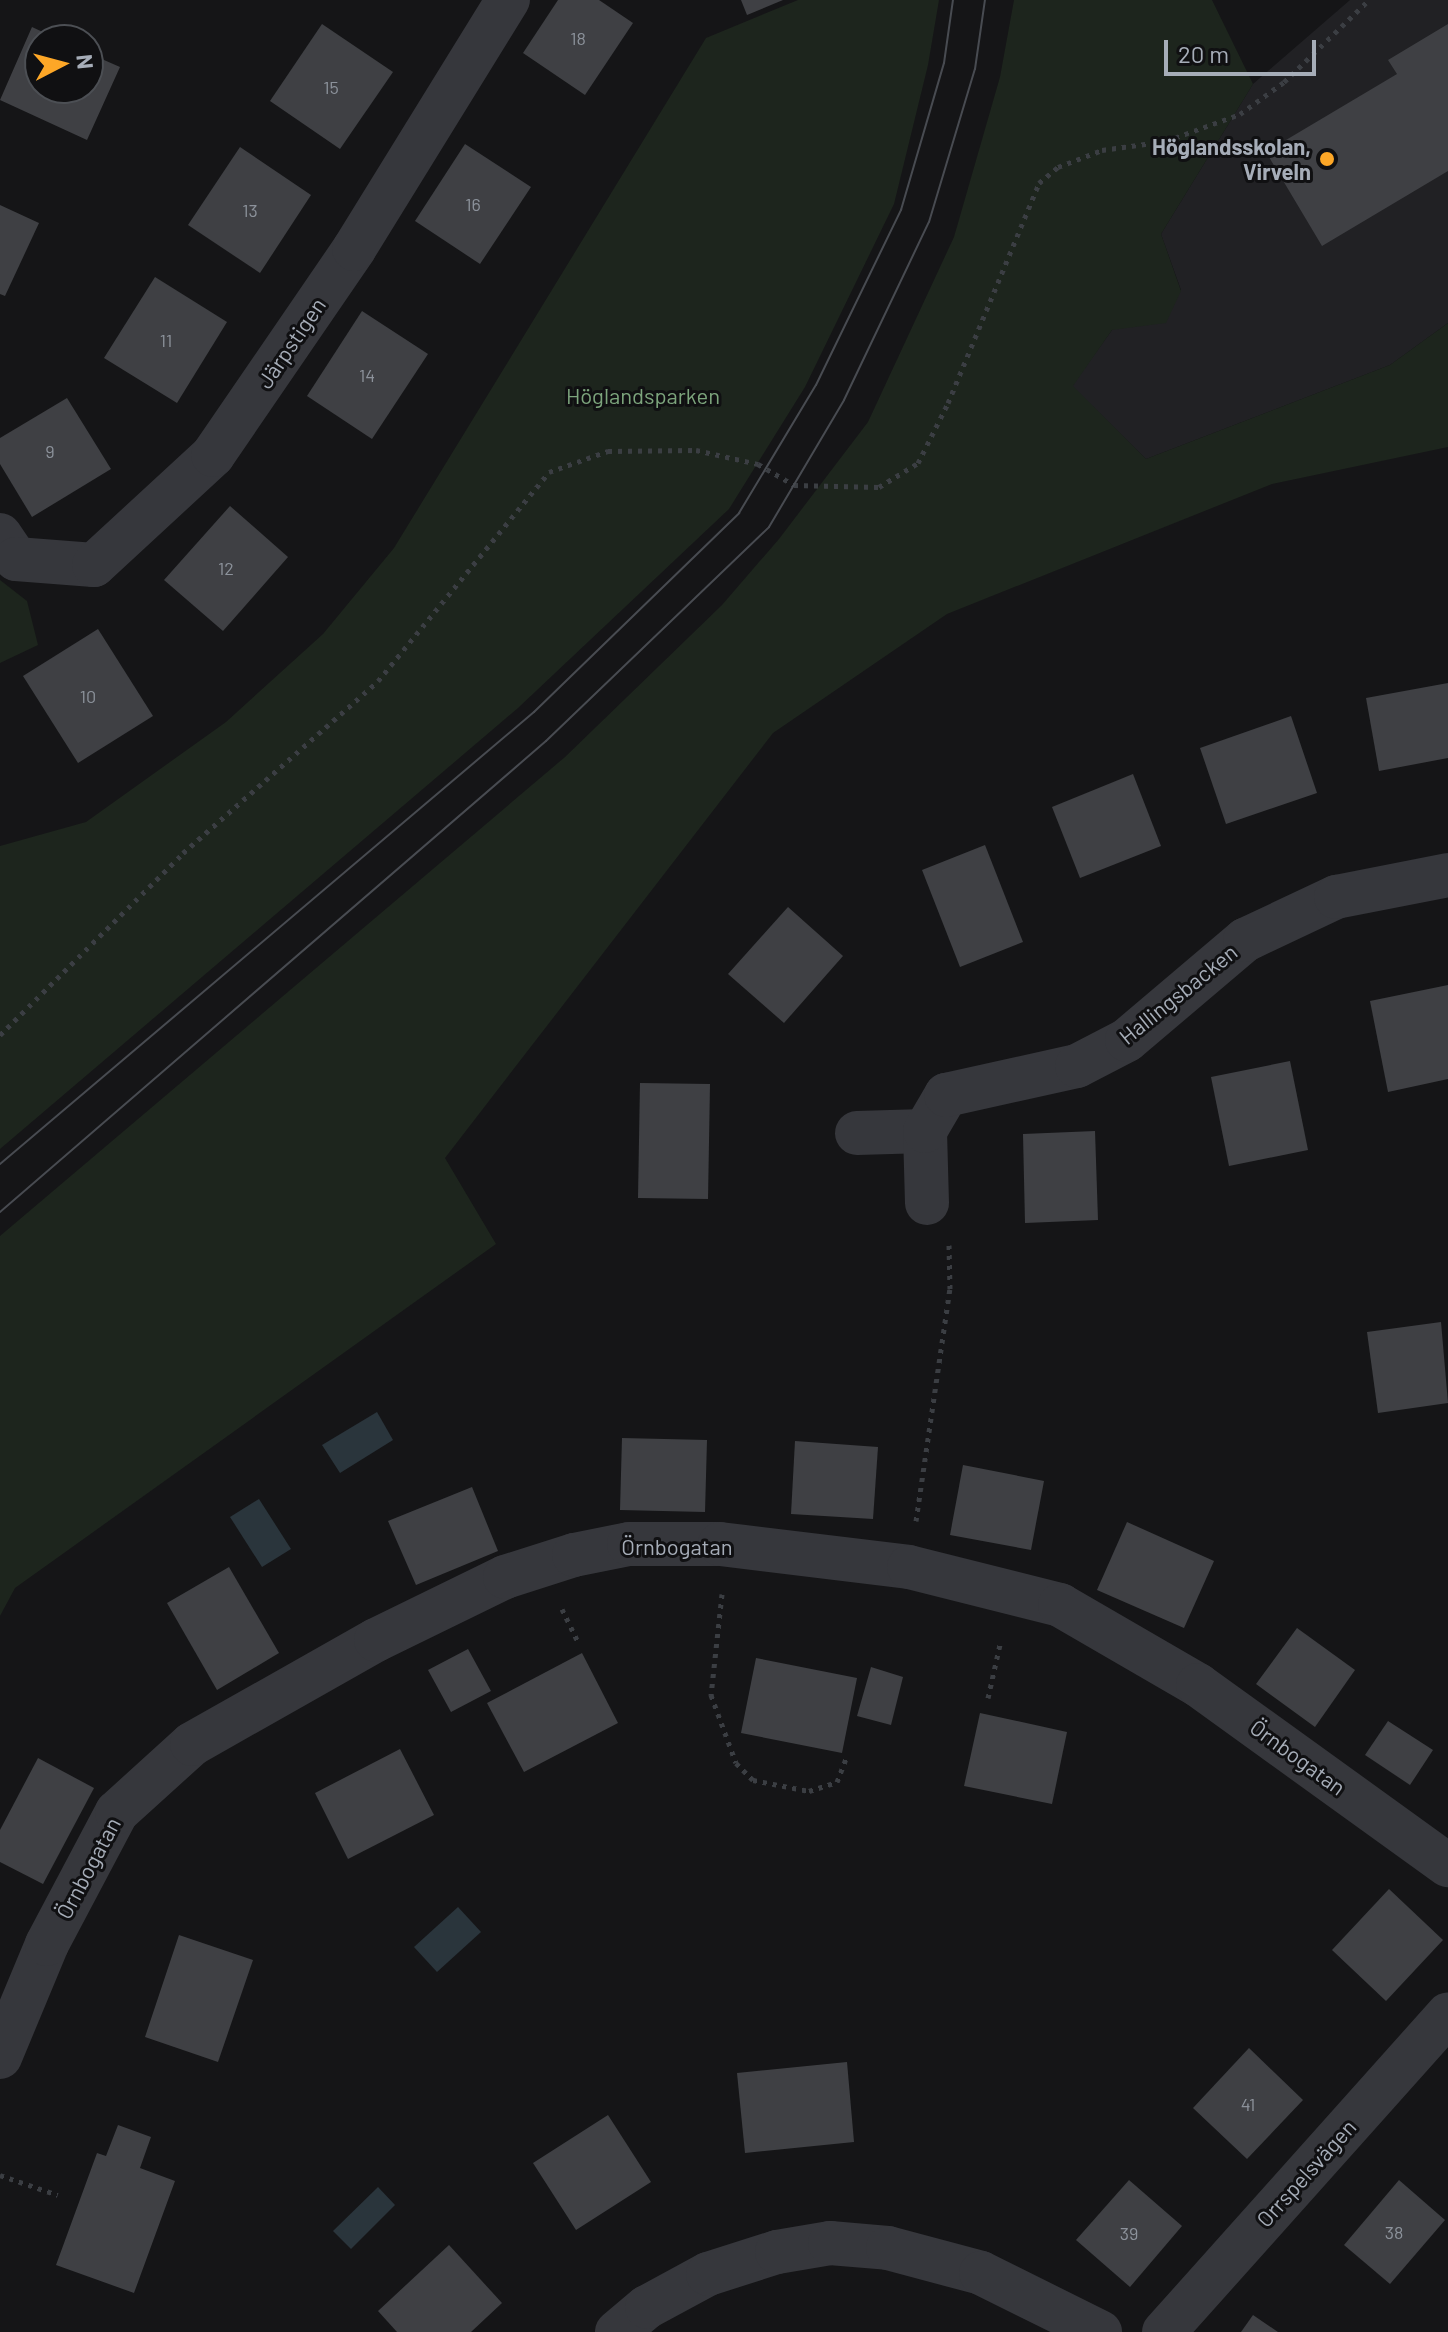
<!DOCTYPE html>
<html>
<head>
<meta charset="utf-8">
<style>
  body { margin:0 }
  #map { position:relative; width:1448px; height:2332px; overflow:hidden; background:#151517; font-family:Barlow,sans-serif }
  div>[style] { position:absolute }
  .built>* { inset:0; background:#212124 }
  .green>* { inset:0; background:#1d251d }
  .water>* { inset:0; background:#2a353c }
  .building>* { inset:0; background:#3f4044 }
  .path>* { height:5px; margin-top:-2.5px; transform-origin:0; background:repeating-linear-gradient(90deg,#3b3e43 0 4px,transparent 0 10px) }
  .street>* { height:44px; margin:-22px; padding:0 22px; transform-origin:22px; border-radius:22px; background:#36373c }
  .tram>* { height:2px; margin:-1px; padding:0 1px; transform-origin:1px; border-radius:1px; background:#484b51 }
  .dots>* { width:22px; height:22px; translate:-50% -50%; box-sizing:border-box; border:4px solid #101012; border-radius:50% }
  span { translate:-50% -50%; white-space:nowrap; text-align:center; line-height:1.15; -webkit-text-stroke:6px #101012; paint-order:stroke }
  .number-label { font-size:18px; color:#8c929b }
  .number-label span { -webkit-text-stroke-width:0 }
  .poi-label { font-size:22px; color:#a6adb8; font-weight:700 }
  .right { translate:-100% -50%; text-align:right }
  .street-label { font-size:22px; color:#a6adb8 }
  .park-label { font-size:22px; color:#7ca47c }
  .north { position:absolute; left:24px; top:24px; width:80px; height:80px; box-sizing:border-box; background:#101012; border:2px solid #4c4f54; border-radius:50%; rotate:84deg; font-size:22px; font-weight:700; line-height:32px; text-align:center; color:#a6adb8 }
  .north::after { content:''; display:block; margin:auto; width:28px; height:36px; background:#fda727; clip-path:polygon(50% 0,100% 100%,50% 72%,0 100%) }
  .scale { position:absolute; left:1164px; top:40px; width:152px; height:36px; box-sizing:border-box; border:4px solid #a6adb8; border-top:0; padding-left:10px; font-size:24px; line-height:28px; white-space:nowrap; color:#a6adb8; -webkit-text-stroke:6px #101012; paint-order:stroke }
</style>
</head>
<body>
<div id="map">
  <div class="built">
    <div style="clip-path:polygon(1350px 0,1448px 0,1448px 323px,1390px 365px,1146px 459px,1072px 386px,1112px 330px,1181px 290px,1161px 234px,1253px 84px)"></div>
  </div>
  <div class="green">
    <div style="clip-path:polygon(798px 0,939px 0,928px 65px,894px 204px,805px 387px,729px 509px,518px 708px,0 1149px,0 846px,86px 822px,226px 722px,323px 634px,394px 548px,706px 38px)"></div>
    <div style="clip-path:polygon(1014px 0,1212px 0,1253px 84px,1161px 234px,1181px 291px,1166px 323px,1112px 330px,1073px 386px,1146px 459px,1390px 365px,1448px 323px,1448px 447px,1272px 484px,947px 614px,773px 733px,445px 1158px,496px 1244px,15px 1588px,0 1616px,0 1236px,565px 757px,722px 605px,779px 539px,868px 422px,954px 237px,1000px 77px)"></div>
    <div style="clip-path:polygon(0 580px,27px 601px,38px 645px,0 663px)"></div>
  </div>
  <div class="water">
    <div style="clip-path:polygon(377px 1412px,393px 1440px,340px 1473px,322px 1445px)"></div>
    <div style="clip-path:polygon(259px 1499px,291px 1549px,262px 1567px,230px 1517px)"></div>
    <div style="clip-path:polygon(458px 1907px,481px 1932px,437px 1972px,414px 1947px)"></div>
    <div style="clip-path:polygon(378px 2187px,395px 2205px,351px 2249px,333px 2231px)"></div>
  </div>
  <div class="building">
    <div style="clip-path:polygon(558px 0,599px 0,633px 23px,585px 95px,523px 53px)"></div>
    <div style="clip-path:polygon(741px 0,783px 0,747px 15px)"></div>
    <div style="clip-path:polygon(322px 24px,393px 72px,340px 149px,270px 101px)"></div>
    <div style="clip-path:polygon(1448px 24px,1448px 171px,1322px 246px,1266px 152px,1397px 74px,1388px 60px)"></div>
    <div style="clip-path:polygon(32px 27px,60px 40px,40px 40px,40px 88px,88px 88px,88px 53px,120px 67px,87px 140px,0 100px)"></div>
    <div style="clip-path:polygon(465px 144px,531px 187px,480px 264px,415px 221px)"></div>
    <div style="clip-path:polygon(240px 147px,311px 195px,260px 273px,188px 225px)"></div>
    <div style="clip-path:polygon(0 205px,39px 223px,5px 296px,0 294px)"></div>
    <div style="clip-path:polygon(155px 277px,227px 322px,177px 403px,104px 358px)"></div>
    <div style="clip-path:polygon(362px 311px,428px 354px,372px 439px,307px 396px)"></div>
    <div style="clip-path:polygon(67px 398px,111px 469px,32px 517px,0 464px,0 438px)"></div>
    <div style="clip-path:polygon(230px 506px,288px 557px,223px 631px,164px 580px)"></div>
    <div style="clip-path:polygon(98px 629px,153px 716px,78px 763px,23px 676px)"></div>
    <div style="clip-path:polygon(1448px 683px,1448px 758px,1379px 771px,1366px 698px)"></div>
    <div style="clip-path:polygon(1291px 716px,1317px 793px,1226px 824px,1200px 748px)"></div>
    <div style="clip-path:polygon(1133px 774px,1161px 846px,1080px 878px,1052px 807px)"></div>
    <div style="clip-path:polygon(985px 845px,1023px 942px,960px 967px,922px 870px)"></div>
    <div style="clip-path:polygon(788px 907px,843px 956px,784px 1023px,728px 974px)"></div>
    <div style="clip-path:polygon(1448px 985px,1448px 1079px,1388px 1092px,1370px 1001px)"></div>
    <div style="clip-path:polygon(1290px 1061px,1308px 1150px,1229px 1166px,1211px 1077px)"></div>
    <div style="clip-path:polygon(640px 1083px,710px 1084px,708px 1199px,638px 1198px)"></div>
    <div style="clip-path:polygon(1095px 1131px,1098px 1220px,1025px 1223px,1023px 1134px)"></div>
    <div style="clip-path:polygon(1441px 1322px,1448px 1403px,1378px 1413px,1367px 1332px)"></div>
    <div style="clip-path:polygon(622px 1438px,707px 1440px,705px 1512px,620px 1510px)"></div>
    <div style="clip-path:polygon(795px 1441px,878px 1447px,873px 1519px,791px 1514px)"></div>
    <div style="clip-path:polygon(963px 1465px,1044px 1481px,1031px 1550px,950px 1535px)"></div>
    <div style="clip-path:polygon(472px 1487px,498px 1551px,416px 1585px,388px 1521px)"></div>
    <div style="clip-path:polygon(1127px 1522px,1214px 1561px,1184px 1628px,1097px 1590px)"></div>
    <div style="clip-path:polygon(229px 1567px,279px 1653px,217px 1690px,167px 1603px)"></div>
    <div style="clip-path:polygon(1297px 1628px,1355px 1670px,1315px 1727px,1256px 1684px)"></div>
    <div style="clip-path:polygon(468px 1649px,491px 1691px,451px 1712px,428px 1670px)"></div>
    <div style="clip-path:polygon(582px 1653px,618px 1723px,524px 1772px,487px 1703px)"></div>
    <div style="clip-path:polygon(756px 1658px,857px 1678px,842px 1753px,741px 1733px)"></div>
    <div style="clip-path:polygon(871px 1667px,903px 1677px,891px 1725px,857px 1716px)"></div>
    <div style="clip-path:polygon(980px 1713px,1067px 1732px,1052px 1804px,964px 1786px)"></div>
    <div style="clip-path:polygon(1388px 1721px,1433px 1750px,1410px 1785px,1365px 1755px)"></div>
    <div style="clip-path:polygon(400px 1749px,434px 1815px,348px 1859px,315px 1793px)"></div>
    <div style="clip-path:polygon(38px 1758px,94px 1788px,43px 1884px,0 1862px,0 1830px)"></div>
    <div style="clip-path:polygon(1389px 1889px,1443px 1940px,1386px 2001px,1332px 1950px)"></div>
    <div style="clip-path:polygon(179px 1935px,253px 1960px,218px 2062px,145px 2037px)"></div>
    <div style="clip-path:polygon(1249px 2048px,1303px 2100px,1247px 2159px,1193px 2108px)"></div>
    <div style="clip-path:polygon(847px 2062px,854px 2142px,745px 2153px,737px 2073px)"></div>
    <div style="clip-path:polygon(608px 2115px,651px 2182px,576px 2230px,533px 2163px)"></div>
    <div style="clip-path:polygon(118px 2125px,151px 2137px,140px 2168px,175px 2181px,134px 2293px,56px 2265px,97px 2153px,106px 2156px)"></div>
    <div style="clip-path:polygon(1129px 2180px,1182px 2226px,1130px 2287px,1076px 2240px)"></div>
    <div style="clip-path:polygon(1399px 2180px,1445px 2220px,1390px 2284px,1344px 2245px)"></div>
    <div style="clip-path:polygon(449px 2245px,502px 2303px,471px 2332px,397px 2332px,378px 2311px)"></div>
    <div style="clip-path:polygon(1253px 2315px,1278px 2332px,1241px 2332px)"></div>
  </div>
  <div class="path">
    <div style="left:0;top:1035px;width:258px;rotate:-44.8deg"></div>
    <div style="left:183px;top:853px;width:260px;rotate:-41.4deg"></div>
    <div style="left:378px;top:681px;width:270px;rotate:-50.7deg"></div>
    <div style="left:549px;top:472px;width:63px;rotate:-19.6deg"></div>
    <div style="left:608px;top:451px;width:88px;rotate:-0.7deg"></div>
    <div style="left:696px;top:450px;width:64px;rotate:12.7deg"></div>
    <div style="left:758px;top:464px;width:42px;rotate:30.3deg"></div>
    <div style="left:794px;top:485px;width:85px;rotate:1.3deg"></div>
    <div style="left:879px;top:487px;width:46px;rotate:-31.6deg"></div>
    <div style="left:918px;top:463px;width:67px;rotate:-63.4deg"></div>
    <div style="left:948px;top:403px;width:238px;rotate:-67.5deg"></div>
    <div style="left:1039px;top:183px;width:25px;rotate:-40deg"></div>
    <div style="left:1058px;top:167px;width:47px;rotate:-21.1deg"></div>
    <div style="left:1102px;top:150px;width:65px;rotate:-8deg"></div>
    <div style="left:1166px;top:141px;width:79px;rotate:-20deg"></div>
    <div style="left:1240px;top:114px;width:54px;rotate:-36deg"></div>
    <div style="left:1284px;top:82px;width:118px;rotate:-44deg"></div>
    <div style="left:916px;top:1521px;width:234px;rotate:-81.7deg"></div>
    <div style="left:950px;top:1289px;width:44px;rotate:-91.3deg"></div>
    <div style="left:722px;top:1594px;width:102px;rotate:96.2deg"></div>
    <div style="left:711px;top:1695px;width:72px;rotate:69.8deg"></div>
    <div style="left:736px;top:1763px;width:24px;rotate:45deg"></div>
    <div style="left:753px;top:1780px;width:57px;rotate:11.1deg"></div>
    <div style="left:809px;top:1791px;width:29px;rotate:-18deg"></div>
    <div style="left:837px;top:1782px;width:26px;rotate:-69deg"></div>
    <div style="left:562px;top:1609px;width:39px;rotate:64deg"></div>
    <div style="left:988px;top:1698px;width:59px;rotate:-77.4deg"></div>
    <div style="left:0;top:2175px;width:61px;rotate:19deg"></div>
  </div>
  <div class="street">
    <div style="left:0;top:535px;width:29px;rotate:56deg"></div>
    <div style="left:16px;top:559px;width:78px;rotate:4.4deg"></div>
    <div style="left:94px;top:565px;width:162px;rotate:-42.7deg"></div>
    <div style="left:213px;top:455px;width:250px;rotate:-55.6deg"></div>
    <div style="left:354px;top:249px;width:293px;rotate:-58.3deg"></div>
    <div style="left:857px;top:1133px;width:68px;rotate:-1.7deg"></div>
    <div style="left:927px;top:1203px;width:72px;rotate:-91.6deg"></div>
    <div style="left:925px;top:1131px;width:42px;rotate:-59.7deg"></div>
    <div style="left:946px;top:1095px;width:134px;rotate:-12.5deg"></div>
    <div style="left:1077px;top:1066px;width:56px;rotate:-27.5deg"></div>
    <div style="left:1127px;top:1040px;width:155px;rotate:-40.3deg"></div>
    <div style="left:1245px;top:940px;width:101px;rotate:-25.3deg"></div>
    <div style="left:1336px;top:897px;width:114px;rotate:-11.1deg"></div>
    <div style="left:0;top:2057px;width:122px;rotate:-67.4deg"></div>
    <div style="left:47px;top:1944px;width:149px;rotate:-62.1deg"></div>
    <div style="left:117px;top:1812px;width:101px;rotate:-42.2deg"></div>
    <div style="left:192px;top:1744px;width:211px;rotate:-29.5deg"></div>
    <div style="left:376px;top:1640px;width:144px;rotate:-26deg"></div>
    <div style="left:505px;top:1577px;width:72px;rotate:-17.7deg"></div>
    <div style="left:574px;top:1555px;width:56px;rotate:-11.3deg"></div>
    <div style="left:629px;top:1544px;width:91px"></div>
    <div style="left:720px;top:1544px;width:190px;rotate:6.9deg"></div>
    <div style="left:909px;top:1567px;width:156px;rotate:14.1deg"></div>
    <div style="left:1060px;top:1605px;width:160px;rotate:30.1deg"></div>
    <div style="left:1198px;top:1685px;width:308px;rotate:35.8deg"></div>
    <div style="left:617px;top:2332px;width:39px;rotate:-40deg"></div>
    <div style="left:647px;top:2307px;width:69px;rotate:-28.4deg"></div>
    <div style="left:708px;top:2274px;width:72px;rotate:-17.7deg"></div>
    <div style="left:777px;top:2252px;width:54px;rotate:-9.6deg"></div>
    <div style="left:830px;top:2243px;width:58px;rotate:4.9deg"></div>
    <div style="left:888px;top:2248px;width:96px;rotate:15deg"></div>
    <div style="left:981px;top:2273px;width:133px;rotate:26.4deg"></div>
    <div style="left:1164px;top:2332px;width:426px;rotate:-48.2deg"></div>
  </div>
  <div class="tram">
    <div style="left:0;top:1164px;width:700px;rotate:-40.25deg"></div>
    <div style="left:534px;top:712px;width:286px;rotate:-44.1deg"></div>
    <div style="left:739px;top:513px;width:149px;rotate:-59deg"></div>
    <div style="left:816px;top:385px;width:195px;rotate:-64.1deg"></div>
    <div style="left:901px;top:210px;width:153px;rotate:-73.7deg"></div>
    <div style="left:944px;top:63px;width:64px;rotate:-81.9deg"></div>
    <div style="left:0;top:1212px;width:721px;rotate:-40.78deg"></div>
    <div style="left:546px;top:741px;width:309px;rotate:-43.8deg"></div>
    <div style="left:769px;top:527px;width:147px;rotate:-59.4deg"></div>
    <div style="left:844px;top:400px;width:197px;rotate:-64.5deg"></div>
    <div style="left:929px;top:222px;width:160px;rotate:-73.3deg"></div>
    <div style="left:975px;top:69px;width:70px;rotate:-81.8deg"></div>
  </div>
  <div class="dots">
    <div style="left:1327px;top:159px;background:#fda727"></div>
  </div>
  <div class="number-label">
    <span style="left:578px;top:38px">18</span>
    <span style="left:331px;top:87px">15</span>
    <span style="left:473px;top:204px">16</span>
    <span style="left:250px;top:210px">13</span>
    <span style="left:166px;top:340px">11</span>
    <span style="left:367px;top:375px">14</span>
    <span style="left:50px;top:451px">9</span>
    <span style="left:226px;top:568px">12</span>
    <span style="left:88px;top:696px">10</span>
    <span style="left:1248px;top:2104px">41</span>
    <span style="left:1394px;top:2232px">38</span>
    <span style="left:1129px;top:2233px">39</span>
  </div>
  <div class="poi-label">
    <span class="right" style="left:1311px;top:159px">Höglandsskolan,<br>Virveln</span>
  </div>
  <div class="street-label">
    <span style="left:291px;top:343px;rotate:-56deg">Järpstigen</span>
    <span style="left:1178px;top:994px;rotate:-39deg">Hallingsbacken</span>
    <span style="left:677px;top:1547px">Örnbogatan</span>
    <span style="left:1298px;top:1757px;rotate:36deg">Örnbogatan</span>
    <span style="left:88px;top:1868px;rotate:-62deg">Örnbogatan</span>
    <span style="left:1306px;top:2173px;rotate:-48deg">Orrspelsvägen</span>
  </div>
  <div class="park-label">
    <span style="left:643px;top:396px">Höglandsparken</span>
  </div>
  <div class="north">N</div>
  <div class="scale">20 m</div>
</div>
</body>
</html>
